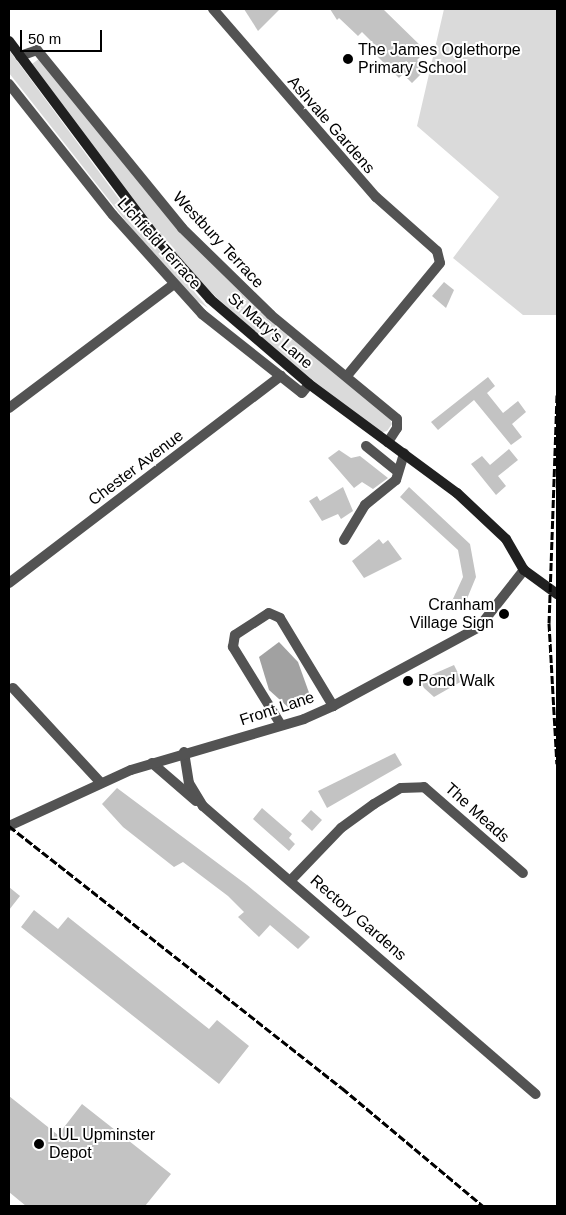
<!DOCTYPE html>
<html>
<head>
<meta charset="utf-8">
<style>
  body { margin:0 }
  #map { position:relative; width:566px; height:1215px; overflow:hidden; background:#fff; font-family:Helvetica,sans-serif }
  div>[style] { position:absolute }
  .green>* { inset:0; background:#dadada }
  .water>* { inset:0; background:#a1a1a1 }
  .building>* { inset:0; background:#c3c3c3 }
  .minor>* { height:10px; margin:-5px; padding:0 5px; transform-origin:5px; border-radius:5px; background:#535353 }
  .secondary>* { height:10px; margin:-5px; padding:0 5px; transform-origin:5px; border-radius:5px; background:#202020 }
  .rail>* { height:3px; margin-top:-1.5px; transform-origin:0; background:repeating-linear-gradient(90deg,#000 0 8px,transparent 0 10.5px) }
  .dots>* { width:14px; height:14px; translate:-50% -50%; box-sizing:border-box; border:2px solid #fff; border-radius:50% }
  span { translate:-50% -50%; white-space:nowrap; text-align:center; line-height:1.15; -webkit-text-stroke:4px #fff; paint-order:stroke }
  .poi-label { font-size:16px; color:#000 }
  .left { translate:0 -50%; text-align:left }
  .right { translate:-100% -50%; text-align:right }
  .street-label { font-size:16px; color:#000 }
  .frame { position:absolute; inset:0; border:10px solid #000; pointer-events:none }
  .scale { position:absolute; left:20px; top:30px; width:82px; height:22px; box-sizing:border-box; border:2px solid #000; border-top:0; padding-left:6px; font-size:15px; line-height:18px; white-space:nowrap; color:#000; -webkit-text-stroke:4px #fff; paint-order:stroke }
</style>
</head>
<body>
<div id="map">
  <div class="green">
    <div style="clip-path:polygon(444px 9px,557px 9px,557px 315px,523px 315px,453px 258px,499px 197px,417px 126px)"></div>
    <div style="clip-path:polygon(9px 50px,142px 230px,208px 308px,191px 297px,139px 238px,9px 73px)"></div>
    <div style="clip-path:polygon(40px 58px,181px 232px,389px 416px,392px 424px,387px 431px,379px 433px,304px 375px,207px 289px,158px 233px,32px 64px)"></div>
  </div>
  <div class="water">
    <div style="clip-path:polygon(279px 642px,298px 662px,312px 701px,289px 708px,269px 690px,259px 657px)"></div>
  </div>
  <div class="building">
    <div style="clip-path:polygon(244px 9px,280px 9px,258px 31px)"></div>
    <div style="clip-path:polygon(330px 9px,383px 9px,426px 51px,417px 60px,426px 69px,412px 83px,403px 74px,399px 78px,376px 55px,380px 50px,362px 32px,358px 36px,339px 18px,337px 20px)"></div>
    <div style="clip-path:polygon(444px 282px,454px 290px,446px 308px,432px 296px)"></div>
    <div style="clip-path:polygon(488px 377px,495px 386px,487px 393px,503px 413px,518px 401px,526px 412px,512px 424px,522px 437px,511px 445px,474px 400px,438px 430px,431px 422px)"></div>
    <div style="clip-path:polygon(509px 449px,518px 460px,498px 476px,506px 486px,496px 495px,471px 464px,482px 456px,490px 465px)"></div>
    <div style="clip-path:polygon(339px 450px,351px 458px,360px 456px,388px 478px,373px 489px,362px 482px,354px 488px,328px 458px)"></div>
    <div style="clip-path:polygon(343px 487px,353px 511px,341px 519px,338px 514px,322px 521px,309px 501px,317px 496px,320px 501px)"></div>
    <div style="clip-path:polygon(409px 487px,470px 544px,476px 577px,464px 606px,452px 601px,463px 577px,458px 550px,400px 497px)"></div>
    <div style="clip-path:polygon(379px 539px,383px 544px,388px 540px,402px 559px,364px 578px,352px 561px)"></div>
    <div style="clip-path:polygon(454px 665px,462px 681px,434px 697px,424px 688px,420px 680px)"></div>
    <div style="clip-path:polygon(395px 753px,402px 765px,327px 808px,318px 791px)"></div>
    <div style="clip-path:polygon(117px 788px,247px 885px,310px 937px,298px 949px,270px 925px,259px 937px,238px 917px,244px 912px,228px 896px,183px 862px,174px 867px,123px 827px,102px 804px)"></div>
    <div style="clip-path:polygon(262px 808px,292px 834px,289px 838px,295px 844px,289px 851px,253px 819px)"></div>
    <div style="clip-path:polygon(311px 810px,322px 820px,312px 831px,301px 821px)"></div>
    <div style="clip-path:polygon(9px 887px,20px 896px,9px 910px)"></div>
    <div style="clip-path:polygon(34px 910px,58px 929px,68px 917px,209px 1029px,217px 1020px,249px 1046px,219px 1084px,21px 927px)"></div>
    <div style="clip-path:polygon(9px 1096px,58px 1135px,82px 1104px,171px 1174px,145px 1206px,26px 1206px,9px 1192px)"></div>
  </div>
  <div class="minor">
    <div style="left:213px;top:9px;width:249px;rotate:49.1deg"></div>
    <div style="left:376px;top:197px;width:81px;rotate:41.5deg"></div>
    <div style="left:437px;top:251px;width:12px;rotate:76deg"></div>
    <div style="left:440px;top:263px;width:146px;rotate:129.5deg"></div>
    <div style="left:20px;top:56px;width:18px;rotate:-19deg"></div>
    <div style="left:37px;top:50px;width:230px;rotate:50.8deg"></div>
    <div style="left:182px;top:228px;width:124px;rotate:44.3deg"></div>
    <div style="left:271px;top:315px;width:163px;rotate:39.5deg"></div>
    <div style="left:397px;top:419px;width:9px;rotate:90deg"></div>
    <div style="left:397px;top:428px;width:17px;rotate:123deg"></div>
    <div style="left:9px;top:84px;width:167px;rotate:51.6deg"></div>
    <div style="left:113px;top:215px;width:133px;rotate:48deg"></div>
    <div style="left:202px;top:314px;width:127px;rotate:38.3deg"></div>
    <div style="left:302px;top:393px;width:11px;rotate:-52deg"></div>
    <div style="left:9px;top:408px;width:206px;rotate:-36.9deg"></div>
    <div style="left:366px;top:446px;width:38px;rotate:39deg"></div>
    <div style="left:344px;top:540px;width:41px;rotate:-59deg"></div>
    <div style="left:365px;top:505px;width:40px;rotate:-39deg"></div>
    <div style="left:396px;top:480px;width:28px;rotate:-73deg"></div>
    <div style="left:9px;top:583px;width:342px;rotate:-37.3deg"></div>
    <div style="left:13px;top:688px;width:129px;rotate:47.2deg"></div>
    <div style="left:281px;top:725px;width:92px;rotate:-121.6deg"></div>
    <div style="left:233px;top:647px;width:12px;rotate:-81deg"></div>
    <div style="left:235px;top:635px;width:40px;rotate:-32.9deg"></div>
    <div style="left:269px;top:613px;width:12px;rotate:24deg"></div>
    <div style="left:280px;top:618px;width:103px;rotate:58.9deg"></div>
    <div style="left:184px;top:752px;width:31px;rotate:81deg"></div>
    <div style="left:189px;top:783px;width:27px;rotate:59deg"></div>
    <div style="left:203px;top:806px;width:440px;rotate:40.9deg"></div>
    <div style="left:152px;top:763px;width:58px;rotate:40.8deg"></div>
    <div style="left:9px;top:826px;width:134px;rotate:-24.7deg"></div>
    <div style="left:131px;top:770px;width:180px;rotate:-16.4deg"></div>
    <div style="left:304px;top:719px;width:32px;rotate:-24deg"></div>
    <div style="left:333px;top:706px;width:166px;rotate:-28.4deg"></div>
    <div style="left:479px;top:627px;width:73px;rotate:-51.7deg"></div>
    <div style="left:291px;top:880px;width:72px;rotate:-46.1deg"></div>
    <div style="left:341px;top:828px;width:41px;rotate:-36deg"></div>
    <div style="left:374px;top:804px;width:31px;rotate:-31deg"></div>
    <div style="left:401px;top:788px;width:23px;rotate:-2deg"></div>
    <div style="left:424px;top:787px;width:131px;rotate:41deg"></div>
  </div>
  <div class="secondary">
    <div style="left:9px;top:41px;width:247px;rotate:53.2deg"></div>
    <div style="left:157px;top:239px;width:80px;rotate:48.5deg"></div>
    <div style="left:210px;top:299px;width:130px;rotate:40.6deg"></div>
    <div style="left:309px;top:384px;width:184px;rotate:36.4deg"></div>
    <div style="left:457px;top:493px;width:67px;rotate:43.2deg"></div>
    <div style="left:506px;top:539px;width:36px;rotate:60deg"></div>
    <div style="left:524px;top:570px;width:41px;rotate:36deg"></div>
  </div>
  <div class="rail">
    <div style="left:557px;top:395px;width:228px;rotate:92deg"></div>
    <div style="left:549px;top:623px;width:141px;rotate:86.8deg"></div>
    <div style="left:9px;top:826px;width:424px;rotate:38.2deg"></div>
    <div style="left:342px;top:1088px;width:184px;rotate:39.9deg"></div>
  </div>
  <div class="dots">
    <div style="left:348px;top:59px;background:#000"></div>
    <div style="left:504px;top:614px;background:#000"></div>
    <div style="left:408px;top:681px;background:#000"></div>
    <div style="left:39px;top:1144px;background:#000"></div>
  </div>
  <div class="poi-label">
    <span class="left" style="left:358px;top:59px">The James Oglethorpe<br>Primary School</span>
    <span class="right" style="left:494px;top:614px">Cranham<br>Village Sign</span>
    <span class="left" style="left:418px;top:681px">Pond Walk</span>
    <span class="left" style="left:49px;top:1144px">LUL Upminster<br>Depot</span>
  </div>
  <div class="street-label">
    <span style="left:331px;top:125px;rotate:49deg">Ashvale Gardens</span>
    <span style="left:218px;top:240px;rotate:47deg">Westbury Terrace</span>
    <span style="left:159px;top:244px;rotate:48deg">Lichfield Terrace</span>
    <span style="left:270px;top:331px;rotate:41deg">St Mary's Lane</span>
    <span style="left:136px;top:468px;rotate:-37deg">Chester Avenue</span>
    <span style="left:277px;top:709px;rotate:-18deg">Front Lane</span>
    <span style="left:477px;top:813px;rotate:42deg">The Meads</span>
    <span style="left:358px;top:918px;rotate:41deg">Rectory Gardens</span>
  </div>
  <div class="frame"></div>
  <div class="scale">50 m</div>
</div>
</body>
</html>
